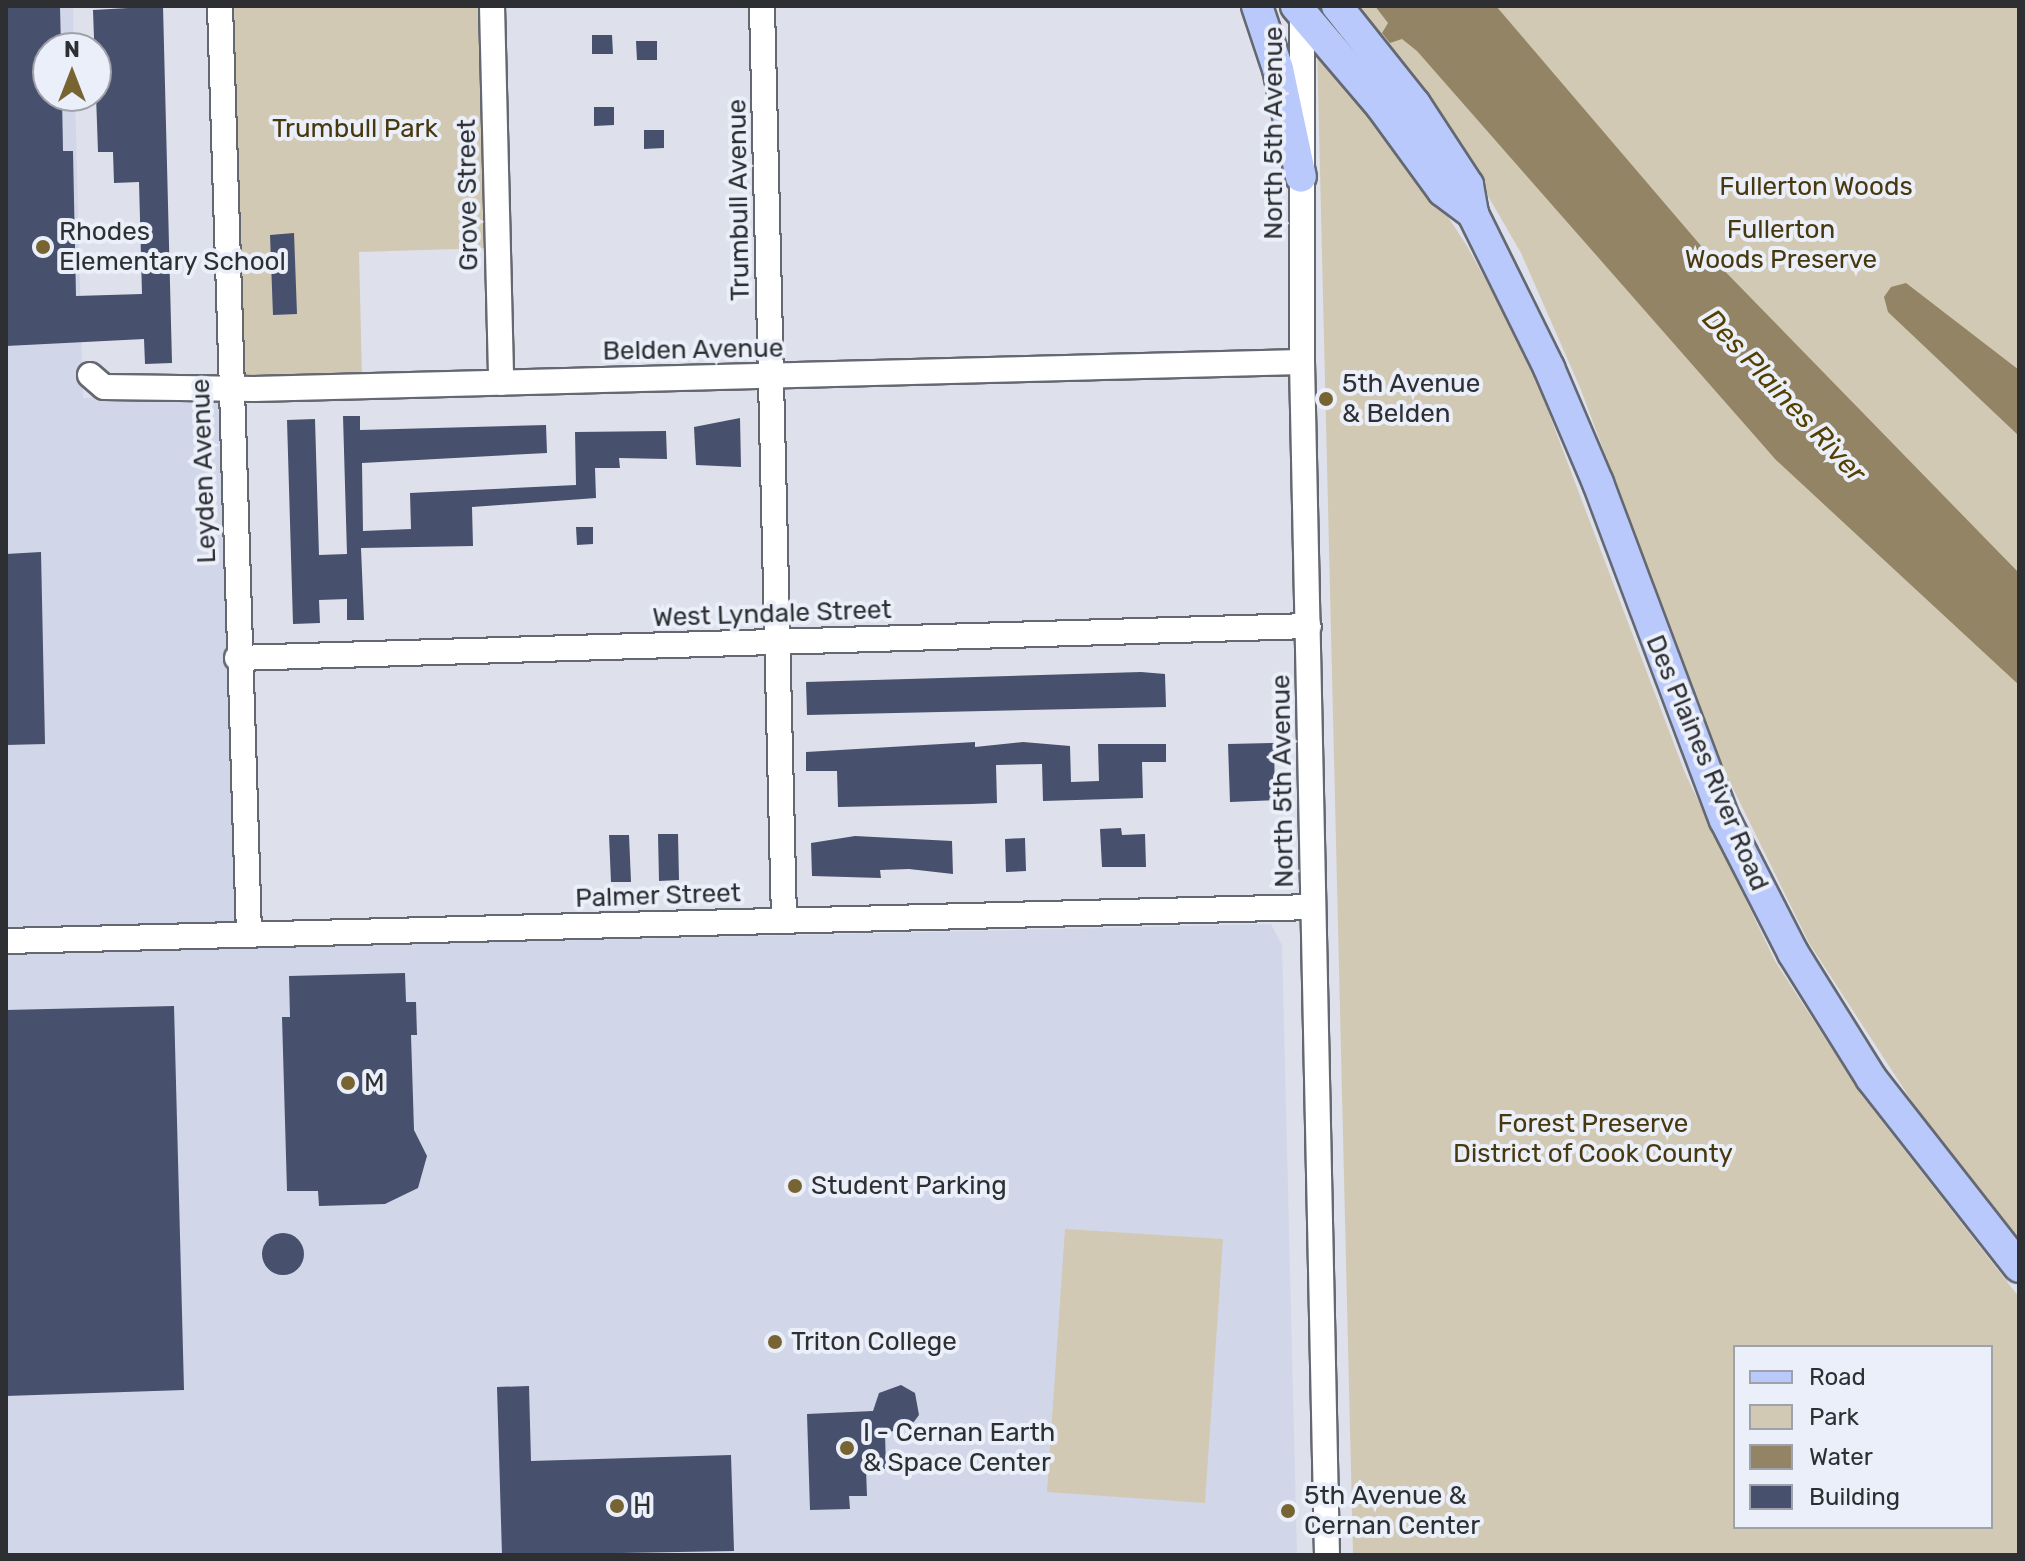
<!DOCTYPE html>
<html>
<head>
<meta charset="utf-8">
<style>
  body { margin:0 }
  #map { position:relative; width:2025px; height:1561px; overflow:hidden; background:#dee1eb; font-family:Rubik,sans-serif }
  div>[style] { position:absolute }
  .built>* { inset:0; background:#d1d7e8 }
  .green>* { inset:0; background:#d2c9b5 }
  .water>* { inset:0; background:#928464 }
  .building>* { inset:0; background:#47506c }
  .round { border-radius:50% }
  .roads { filter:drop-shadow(2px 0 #646870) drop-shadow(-2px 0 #646870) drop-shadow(0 2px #646870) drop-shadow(0 -2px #646870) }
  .minor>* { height:24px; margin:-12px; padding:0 12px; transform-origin:12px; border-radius:12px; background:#fff }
  .major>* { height:30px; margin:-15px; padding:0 15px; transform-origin:15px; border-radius:15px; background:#b9c9fc }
  .dots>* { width:22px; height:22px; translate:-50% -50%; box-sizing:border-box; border:4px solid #ebeff9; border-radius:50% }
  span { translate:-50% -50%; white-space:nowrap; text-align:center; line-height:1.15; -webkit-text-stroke:8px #ebeff9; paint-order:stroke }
  .park-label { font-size:26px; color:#48380d }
  .street-label { font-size:26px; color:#2d2f33 }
  .poi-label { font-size:26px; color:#2d2f33 }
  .left { translate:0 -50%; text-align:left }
  .water-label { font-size:28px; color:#533f00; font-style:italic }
  .frame { position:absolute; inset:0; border:8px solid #2d2f33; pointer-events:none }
  .legend { position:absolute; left:1733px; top:1345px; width:260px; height:184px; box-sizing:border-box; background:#ebeff9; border:2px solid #9fa2aa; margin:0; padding:10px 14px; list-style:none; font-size:24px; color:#2d2f33 }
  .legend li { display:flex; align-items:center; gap:16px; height:40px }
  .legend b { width:40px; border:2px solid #9fa2aa }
  .north { position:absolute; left:32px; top:32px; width:80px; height:80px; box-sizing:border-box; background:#ebeff9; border:2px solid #9fa2aa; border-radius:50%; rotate:0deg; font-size:22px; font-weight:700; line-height:32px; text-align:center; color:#2d2f33 }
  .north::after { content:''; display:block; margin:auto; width:28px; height:36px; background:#786433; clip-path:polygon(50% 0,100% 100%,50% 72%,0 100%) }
</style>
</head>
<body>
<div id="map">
  <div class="built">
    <div style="clip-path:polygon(6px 6px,73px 6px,74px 48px,48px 48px,48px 96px,75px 96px,83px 398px,226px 394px,246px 948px,1271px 924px,1282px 945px,1297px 1555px,6px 1555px)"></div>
  </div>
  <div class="green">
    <div style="clip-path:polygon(229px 6px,483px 6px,489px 248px,359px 252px,362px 377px,248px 377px,243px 372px)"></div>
    <div style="clip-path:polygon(1353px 6px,2019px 6px,2019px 1238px,1917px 1109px,1809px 943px,1721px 764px,1581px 390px,1521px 253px,1444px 120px)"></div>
    <div style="clip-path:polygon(evenodd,1317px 45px,1416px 168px,1467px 246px,1528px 358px,1685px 773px,1775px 961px,1863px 1097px,2019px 1297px,2019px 1555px,1353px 1555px,1317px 45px,1735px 1347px,1991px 1347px,1991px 1527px,1735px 1527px,1735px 1347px)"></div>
    <div style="clip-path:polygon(1065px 1229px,1223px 1239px,1205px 1503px,1047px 1492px)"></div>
  </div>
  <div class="water">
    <div style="clip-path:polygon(1375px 6px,1496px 6px,1708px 254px,2019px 573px,2019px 685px,1776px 460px,1417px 51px,1402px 39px,1390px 43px,1382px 33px,1388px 23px)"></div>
    <div style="clip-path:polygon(1906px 283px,2019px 370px,2019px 436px,1888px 312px,1884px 297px,1891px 287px)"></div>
  </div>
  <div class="building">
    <div style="clip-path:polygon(6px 6px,60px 6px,61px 48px,48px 48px,48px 96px,62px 96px,63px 151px,73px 151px,76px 296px,142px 294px,139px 182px,114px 183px,113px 152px,98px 152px,93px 10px,163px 6px,172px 363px,145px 364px,144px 339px,6px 346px)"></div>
    <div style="clip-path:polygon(592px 35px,612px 35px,613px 54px,592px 54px)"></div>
    <div style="clip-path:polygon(636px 41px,657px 41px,657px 60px,637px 60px)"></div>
    <div style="clip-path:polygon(594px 107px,614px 107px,614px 125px,594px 126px)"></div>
    <div style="clip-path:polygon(644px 130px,664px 130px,664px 148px,644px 149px)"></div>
    <div style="clip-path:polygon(294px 233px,297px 314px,273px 315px,270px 235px)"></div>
    <div style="clip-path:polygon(343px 416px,360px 416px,360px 430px,546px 425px,547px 453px,362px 463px,363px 531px,411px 529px,410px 493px,576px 485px,575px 432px,666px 431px,667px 459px,619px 458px,620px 468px,595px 468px,596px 498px,472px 507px,473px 546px,361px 548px,364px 620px,347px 620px,347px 599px,319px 600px,320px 623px,293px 624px,287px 420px,315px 419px,319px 555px,347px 554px)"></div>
    <div style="clip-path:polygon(740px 418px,741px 467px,696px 465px,694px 427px)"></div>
    <div style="clip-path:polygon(576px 527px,593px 527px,593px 544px,577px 545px)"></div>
    <div style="clip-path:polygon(41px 552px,45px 744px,6px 745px,6px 554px)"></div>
    <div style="clip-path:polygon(1141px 672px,1165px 674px,1166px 707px,807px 715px,806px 682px)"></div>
    <div style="clip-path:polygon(975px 742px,975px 747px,1023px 742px,1070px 746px,1071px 782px,1099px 781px,1098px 744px,1166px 744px,1166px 762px,1142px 762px,1143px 798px,1043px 801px,1042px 764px,996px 765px,997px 803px,972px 804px,838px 807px,837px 771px,806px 771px,806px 752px)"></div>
    <div style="clip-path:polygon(1274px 743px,1275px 800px,1230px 802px,1228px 744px)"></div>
    <div style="clip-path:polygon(1121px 828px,1122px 835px,1145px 834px,1146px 867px,1102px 867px,1100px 829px)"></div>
    <div style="clip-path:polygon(658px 834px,678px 834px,679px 880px,659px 881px)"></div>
    <div style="clip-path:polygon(609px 835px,629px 835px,631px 882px,611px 882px)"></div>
    <div style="clip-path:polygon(855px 836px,952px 841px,953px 874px,909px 869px,880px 870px,881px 878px,812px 876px,811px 843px)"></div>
    <div style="clip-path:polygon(1025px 838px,1026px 871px,1006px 872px,1005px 839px)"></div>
    <div style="clip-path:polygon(405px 973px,406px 1002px,416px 1002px,417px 1035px,411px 1035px,414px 1130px,427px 1156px,418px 1188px,385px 1204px,319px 1206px,318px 1191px,287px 1191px,282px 1017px,290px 1017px,289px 976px)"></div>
    <div style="clip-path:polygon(174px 1006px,184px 1390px,6px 1396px,6px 1010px)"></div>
    <div class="round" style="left:262px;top:1233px;width:42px;height:42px"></div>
    <div style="clip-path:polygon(901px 1385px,915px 1393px,919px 1415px,910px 1427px,885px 1433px,886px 1469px,866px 1469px,867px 1496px,849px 1496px,850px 1509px,810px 1510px,807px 1414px,873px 1411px,879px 1393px)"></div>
    <div style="clip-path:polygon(529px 1386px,531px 1461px,731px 1455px,734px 1551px,502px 1555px,497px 1387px)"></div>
  </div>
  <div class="roads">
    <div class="minor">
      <div style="left:220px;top:6px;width:928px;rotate:88.21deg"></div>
      <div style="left:492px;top:6px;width:377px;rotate:88.6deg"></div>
      <div style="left:762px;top:6px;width:915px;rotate:88.62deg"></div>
      <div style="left:1302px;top:6px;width:356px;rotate:90deg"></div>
      <div style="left:1302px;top:362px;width:1193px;rotate:88.8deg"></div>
      <div style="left:90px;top:375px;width:18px;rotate:41deg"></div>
      <div style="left:104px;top:387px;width:150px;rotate:0.8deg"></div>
      <div style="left:254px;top:389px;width:1048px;rotate:-1.48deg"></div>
      <div style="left:237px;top:658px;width:1072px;rotate:-1.71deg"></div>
      <div style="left:6px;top:941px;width:1306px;rotate:-1.49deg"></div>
    </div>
    <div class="major">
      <div style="left:1257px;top:6px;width:66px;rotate:71.6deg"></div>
      <div style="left:1278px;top:69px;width:110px;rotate:78deg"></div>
      <div style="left:1296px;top:6px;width:131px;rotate:49.6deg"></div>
      <div style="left:1381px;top:106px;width:105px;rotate:53.9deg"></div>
      <div style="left:1443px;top:191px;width:38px;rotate:37deg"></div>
      <div style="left:1337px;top:6px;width:125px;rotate:51.5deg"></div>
      <div style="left:1415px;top:104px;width:97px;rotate:56.8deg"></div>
      <div style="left:1468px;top:185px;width:29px;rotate:80deg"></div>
      <div style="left:1473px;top:214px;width:172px;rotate:63.7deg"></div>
      <div style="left:1549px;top:368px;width:125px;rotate:66.9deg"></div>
      <div style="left:1598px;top:483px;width:360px;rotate:69.4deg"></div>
      <div style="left:1725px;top:820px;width:149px;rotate:62.9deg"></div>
      <div style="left:1793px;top:953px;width:147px;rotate:58deg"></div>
      <div style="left:1871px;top:1078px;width:240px;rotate:51.9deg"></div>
    </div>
  </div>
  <div class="dots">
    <div style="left:43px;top:247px;background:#786433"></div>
    <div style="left:1326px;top:399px;background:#786433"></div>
    <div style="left:348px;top:1083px;background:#786433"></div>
    <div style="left:795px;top:1186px;background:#786433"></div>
    <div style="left:775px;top:1342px;background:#786433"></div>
    <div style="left:847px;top:1448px;background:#786433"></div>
    <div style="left:617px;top:1506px;background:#786433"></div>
    <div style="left:1288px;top:1511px;background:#786433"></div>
  </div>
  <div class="park-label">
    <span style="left:355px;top:129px">Trumbull Park</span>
    <span style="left:1816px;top:187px">Fullerton Woods</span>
    <span style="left:1781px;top:245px">Fullerton<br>Woods Preserve</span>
    <span style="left:1593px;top:1139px">Forest Preserve<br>District of Cook County</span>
  </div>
  <div class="street-label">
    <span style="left:1274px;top:133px;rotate:-90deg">North 5th Avenue</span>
    <span style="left:468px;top:195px;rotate:-91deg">Grove Street</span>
    <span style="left:739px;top:200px;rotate:-91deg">Trumbull Avenue</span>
    <span style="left:693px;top:350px;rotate:-1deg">Belden Avenue</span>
    <span style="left:204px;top:471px;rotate:-92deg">Leyden Avenue</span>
    <span style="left:772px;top:614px;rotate:-2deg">West Lyndale Street</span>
    <span style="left:1707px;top:763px;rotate:67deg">Des Plaines River Road</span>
    <span style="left:1283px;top:781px;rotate:-91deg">North 5th Avenue</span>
    <span style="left:658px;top:896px;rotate:-2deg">Palmer Street</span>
  </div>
  <div class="poi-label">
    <span class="left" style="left:59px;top:247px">Rhodes<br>Elementary School</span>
    <span class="left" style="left:1342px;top:399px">5th Avenue<br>&amp; Belden</span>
    <span class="left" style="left:364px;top:1083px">M</span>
    <span class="left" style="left:811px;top:1186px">Student Parking</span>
    <span class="left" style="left:791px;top:1342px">Triton College</span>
    <span class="left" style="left:863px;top:1448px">I - Cernan Earth<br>&amp; Space Center</span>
    <span class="left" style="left:1304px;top:1511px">5th Avenue &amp;<br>Cernan Center</span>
    <span class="left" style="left:633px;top:1506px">H</span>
  </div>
  <div class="water-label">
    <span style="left:1784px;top:396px;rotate:47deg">Des Plaines River</span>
  </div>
  <div class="frame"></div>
  <ul class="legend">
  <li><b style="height:10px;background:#b9c9fc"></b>Road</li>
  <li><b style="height:22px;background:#d2c9b5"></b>Park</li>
  <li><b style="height:22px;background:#928464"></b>Water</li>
  <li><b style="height:22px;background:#47506c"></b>Building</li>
  </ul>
  <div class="north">N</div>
</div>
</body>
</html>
